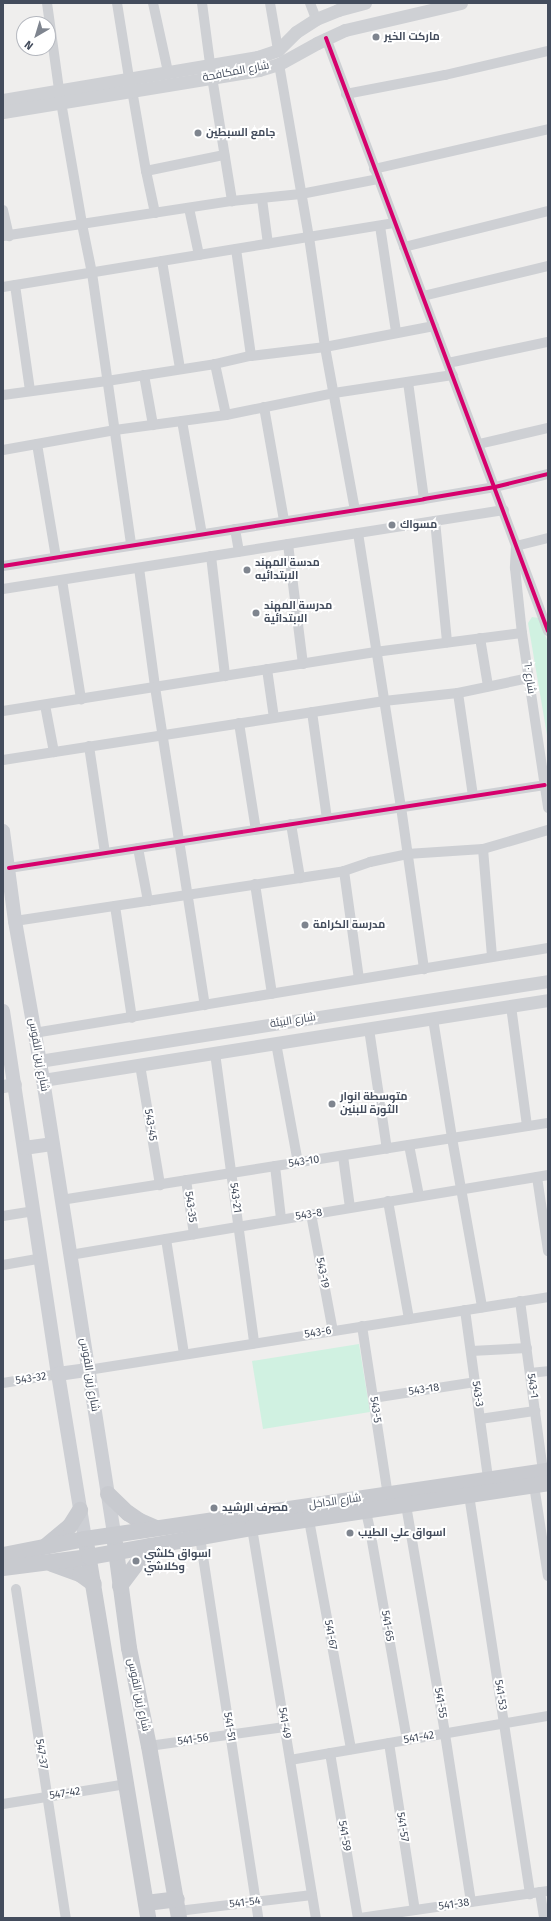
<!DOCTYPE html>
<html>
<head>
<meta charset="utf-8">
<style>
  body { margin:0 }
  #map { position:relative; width:551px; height:1921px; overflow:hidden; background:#efeeed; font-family:"Fira Sans",Cairo,sans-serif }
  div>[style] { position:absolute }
  .green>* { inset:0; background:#d0f1e1 }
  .minor>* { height:10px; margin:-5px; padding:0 5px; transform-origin:5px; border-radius:5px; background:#ced0d4 }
  .tertiary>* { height:13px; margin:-6.5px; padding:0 6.5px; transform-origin:6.5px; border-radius:6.5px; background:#ced0d4 }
  .secondary>* { height:14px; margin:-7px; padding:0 7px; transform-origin:7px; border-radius:7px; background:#cdcfd4 }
  .primary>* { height:16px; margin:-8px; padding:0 8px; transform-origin:8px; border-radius:8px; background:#c8cacf }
  .cycleway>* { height:4px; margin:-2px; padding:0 2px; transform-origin:2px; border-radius:2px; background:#d6006c }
  .dots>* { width:11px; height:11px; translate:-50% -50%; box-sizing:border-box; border:2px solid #fff; border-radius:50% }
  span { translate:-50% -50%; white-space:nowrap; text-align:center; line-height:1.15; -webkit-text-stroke:4px #fff; paint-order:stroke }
  .poi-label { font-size:11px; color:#434c5c; font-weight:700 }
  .left { translate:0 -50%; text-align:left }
  .street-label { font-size:11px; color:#434c5c }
  .frame { position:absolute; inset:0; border:4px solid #434c5c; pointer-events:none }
  .north { position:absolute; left:16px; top:16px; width:40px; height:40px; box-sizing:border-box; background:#fff; border:1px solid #b4b7be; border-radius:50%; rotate:218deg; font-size:11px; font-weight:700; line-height:16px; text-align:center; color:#434c5c }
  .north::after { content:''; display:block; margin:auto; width:14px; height:18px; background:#7f858f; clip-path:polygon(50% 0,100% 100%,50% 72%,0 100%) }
</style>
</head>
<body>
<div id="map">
  <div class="green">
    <div style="clip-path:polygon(532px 617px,539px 618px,548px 643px,548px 741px,528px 623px)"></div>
    <div style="clip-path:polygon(359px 1344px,370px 1412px,263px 1429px,252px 1361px)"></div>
  </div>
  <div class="minor">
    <div style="left:47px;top:3px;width:88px;rotate:82.1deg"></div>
    <div style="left:117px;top:3px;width:76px;rotate:80.9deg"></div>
    <div style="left:153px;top:3px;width:71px;rotate:77.7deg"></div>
    <div style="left:202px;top:3px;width:62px;rotate:82.5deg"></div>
    <div style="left:270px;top:3px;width:48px;rotate:80.3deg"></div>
    <div style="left:310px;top:3px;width:17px;rotate:69deg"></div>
    <div style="left:326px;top:38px;width:633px;rotate:69.48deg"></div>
    <div style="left:279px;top:64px;width:176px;rotate:80.2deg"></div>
    <div style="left:309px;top:237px;width:111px;rotate:81.7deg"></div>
    <div style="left:325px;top:347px;width:166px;rotate:79.6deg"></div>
    <div style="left:212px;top:77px;width:126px;rotate:80.8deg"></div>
    <div style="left:132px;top:90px;width:82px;rotate:80.2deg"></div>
    <div style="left:146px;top:171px;width:43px;rotate:77.9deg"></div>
    <div style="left:346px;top:94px;width:101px;rotate:-10.9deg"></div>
    <div style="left:445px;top:75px;width:106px;rotate:-13.1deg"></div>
    <div style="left:61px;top:102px;width:124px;rotate:80.2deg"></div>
    <div style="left:82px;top:224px;width:50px;rotate:78.5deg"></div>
    <div style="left:92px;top:273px;width:275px;rotate:81.8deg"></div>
    <div style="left:374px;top:169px;width:179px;rotate:-12.9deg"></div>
    <div style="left:146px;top:171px;width:80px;rotate:-11.6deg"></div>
    <div style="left:262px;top:199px;width:45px;rotate:82.4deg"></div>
    <div style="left:189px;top:208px;width:48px;rotate:78deg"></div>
    <div style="left:3px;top:210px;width:27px;rotate:77deg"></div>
    <div style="left:380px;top:226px;width:107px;rotate:81.4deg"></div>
    <div style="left:3px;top:236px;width:232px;rotate:-8.7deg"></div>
    <div style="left:232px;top:201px;width:69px;rotate:-5.8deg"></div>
    <div style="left:301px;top:194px;width:78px;rotate:-11deg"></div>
    <div style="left:404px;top:247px;width:148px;rotate:-14deg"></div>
    <div style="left:236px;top:249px;width:108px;rotate:82deg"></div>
    <div style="left:162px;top:261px;width:109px;rotate:80.5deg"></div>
    <div style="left:15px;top:285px;width:106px;rotate:81.9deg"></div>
    <div style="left:3px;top:287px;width:397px;rotate:-9.3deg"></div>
    <div style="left:423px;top:296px;width:129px;rotate:-13.5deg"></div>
    <div style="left:448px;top:363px;width:102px;rotate:-11.9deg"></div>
    <div style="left:215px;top:364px;width:52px;rotate:77.8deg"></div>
    <div style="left:144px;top:375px;width:51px;rotate:79.8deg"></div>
    <div style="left:408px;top:382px;width:118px;rotate:82.2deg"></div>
    <div style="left:3px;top:395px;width:105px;rotate:-7.7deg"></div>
    <div style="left:107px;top:381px;width:109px;rotate:-8.9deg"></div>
    <div style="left:215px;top:364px;width:37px;rotate:-13deg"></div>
    <div style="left:251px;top:356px;width:75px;rotate:-6.9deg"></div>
    <div style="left:325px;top:347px;width:111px;rotate:-10.9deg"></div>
    <div style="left:264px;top:407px;width:116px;rotate:80deg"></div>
    <div style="left:182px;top:421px;width:115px;rotate:80deg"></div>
    <div style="left:37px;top:444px;width:115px;rotate:80.5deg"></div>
    <div style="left:479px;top:444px;width:71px;rotate:-13.1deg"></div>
    <div style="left:3px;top:450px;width:114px;rotate:-10.1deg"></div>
    <div style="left:115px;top:430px;width:112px;rotate:-7.7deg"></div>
    <div style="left:226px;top:415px;width:110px;rotate:-11.5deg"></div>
    <div style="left:334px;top:393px;width:120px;rotate:-8.6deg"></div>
    <div style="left:435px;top:521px;width:122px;rotate:84.3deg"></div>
    <div style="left:235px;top:529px;width:23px;rotate:80deg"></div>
    <div style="left:358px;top:533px;width:277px;rotate:81.1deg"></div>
    <div style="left:401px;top:807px;width:164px;rotate:81.9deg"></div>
    <div style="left:548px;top:538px;width:33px;rotate:166deg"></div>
    <div style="left:516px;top:546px;width:22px;rotate:93deg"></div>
    <div style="left:515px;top:568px;width:65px;rotate:83.9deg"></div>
    <div style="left:522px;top:633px;width:177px;rotate:81.5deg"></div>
    <div style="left:288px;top:544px;width:121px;rotate:82.9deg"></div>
    <div style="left:211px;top:556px;width:121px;rotate:83.3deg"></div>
    <div style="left:3px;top:566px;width:426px;rotate:-9deg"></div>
    <div style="left:424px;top:499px;width:72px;rotate:-9.6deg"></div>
    <div style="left:495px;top:487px;width:55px;rotate:-13.8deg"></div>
    <div style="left:139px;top:568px;width:120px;rotate:82.3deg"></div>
    <div style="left:155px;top:687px;width:322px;rotate:81.1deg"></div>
    <div style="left:62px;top:580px;width:121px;rotate:80.9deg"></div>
    <div style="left:3px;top:589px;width:507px;rotate:-8.96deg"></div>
    <div style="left:480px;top:638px;width:49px;rotate:80.5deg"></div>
    <div style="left:267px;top:669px;width:49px;rotate:81.9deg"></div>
    <div style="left:458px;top:693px;width:104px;rotate:81.7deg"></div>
    <div style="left:45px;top:705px;width:48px;rotate:79.2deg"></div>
    <div style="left:3px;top:711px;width:377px;rotate:-9deg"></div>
    <div style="left:375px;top:652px;width:148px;rotate:-7.4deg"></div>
    <div style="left:312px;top:712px;width:108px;rotate:82deg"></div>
    <div style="left:239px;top:723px;width:108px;rotate:81deg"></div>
    <div style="left:89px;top:746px;width:108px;rotate:81.5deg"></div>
    <div style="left:3px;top:760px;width:386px;rotate:-8.8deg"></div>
    <div style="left:384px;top:701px;width:74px;rotate:-6.2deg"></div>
    <div style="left:458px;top:693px;width:73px;rotate:-11.9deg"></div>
    <div style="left:291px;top:824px;width:55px;rotate:80.5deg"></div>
    <div style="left:138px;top:848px;width:54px;rotate:79.3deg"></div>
    <div style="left:483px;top:849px;width:108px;rotate:85.2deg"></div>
    <div style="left:9px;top:868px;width:542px;rotate:-8.8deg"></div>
    <div style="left:344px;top:871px;width:109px;rotate:82.1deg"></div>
    <div style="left:255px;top:884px;width:111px;rotate:81.2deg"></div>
    <div style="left:115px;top:906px;width:113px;rotate:81.4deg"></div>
    <div style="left:15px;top:921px;width:333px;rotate:-8.6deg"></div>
    <div style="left:344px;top:871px;width:28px;rotate:-19deg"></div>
    <div style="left:370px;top:862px;width:38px;rotate:-12deg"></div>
    <div style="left:407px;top:854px;width:76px;rotate:-3.8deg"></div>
    <div style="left:483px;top:849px;width:68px;rotate:-16.3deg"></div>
    <div style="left:511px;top:1006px;width:121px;rotate:82.4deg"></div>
    <div style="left:433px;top:1019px;width:121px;rotate:80.9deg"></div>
    <div style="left:452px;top:1138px;width:172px;rotate:79.9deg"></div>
    <div style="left:369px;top:1029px;width:121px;rotate:81.5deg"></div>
    <div style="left:34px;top:1033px;width:521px;rotate:-9.39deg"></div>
    <div style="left:276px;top:1043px;width:122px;rotate:79.6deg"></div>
    <div style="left:215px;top:1053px;width:293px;rotate:82.3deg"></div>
    <div style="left:140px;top:1065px;width:122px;rotate:80.5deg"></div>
    <div style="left:409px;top:1145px;width:52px;rotate:78.9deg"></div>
    <div style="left:343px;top:1156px;width:52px;rotate:82.3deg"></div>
    <div style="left:275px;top:1166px;width:53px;rotate:83.5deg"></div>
    <div style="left:537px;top:1177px;width:75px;rotate:81.5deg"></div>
    <div style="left:186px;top:1180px;width:55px;rotate:81.6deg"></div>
    <div style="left:61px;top:1200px;width:493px;rotate:-9deg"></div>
    <div style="left:388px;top:1201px;width:120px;rotate:79.9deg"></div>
    <div style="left:311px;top:1214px;width:119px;rotate:79.4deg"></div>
    <div style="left:3px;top:1216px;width:30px;rotate:-9deg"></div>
    <div style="left:166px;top:1239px;width:116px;rotate:81.1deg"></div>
    <div style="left:70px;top:1255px;width:485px;rotate:-9.5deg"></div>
    <div style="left:3px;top:1265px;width:39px;rotate:-10deg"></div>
    <div style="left:520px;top:1301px;width:172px;rotate:82.3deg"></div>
    <div style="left:465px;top:1310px;width:171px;rotate:82.2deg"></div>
    <div style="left:362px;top:1326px;width:171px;rotate:81.3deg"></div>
    <div style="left:471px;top:1351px;width:56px;rotate:-3.1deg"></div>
    <div style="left:88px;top:1370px;width:466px;rotate:-9deg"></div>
    <div style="left:530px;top:1373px;width:18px;rotate:-6deg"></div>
    <div style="left:3px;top:1383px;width:56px;rotate:-9.3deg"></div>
    <div style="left:373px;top:1398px;width:103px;rotate:-8.9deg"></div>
    <div style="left:480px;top:1419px;width:56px;rotate:-8.3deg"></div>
    <div style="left:534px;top:1485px;width:92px;rotate:81.3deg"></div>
    <div style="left:469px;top:1495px;width:404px;rotate:81.3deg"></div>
    <div style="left:406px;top:1505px;width:232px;rotate:80.3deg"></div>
    <div style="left:445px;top:1734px;width:170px;rotate:81.2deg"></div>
    <div style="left:366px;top:1512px;width:18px;rotate:77deg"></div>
    <div style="left:370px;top:1530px;width:213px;rotate:80deg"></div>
    <div style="left:309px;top:1520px;width:233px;rotate:79.6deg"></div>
    <div style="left:252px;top:1528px;width:395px;rotate:80.7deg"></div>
    <div style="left:200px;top:1537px;width:385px;rotate:81.3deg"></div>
    <div style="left:16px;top:1589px;width:333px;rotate:81.4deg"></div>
    <div style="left:389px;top:1743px;width:169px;rotate:81.2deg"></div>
    <div style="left:149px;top:1746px;width:137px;rotate:-8deg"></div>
    <div style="left:330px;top:1753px;width:167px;rotate:80.4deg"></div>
    <div style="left:290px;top:1760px;width:262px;rotate:-9.7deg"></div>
    <div style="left:3px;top:1804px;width:126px;rotate:-9.2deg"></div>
    <div style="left:540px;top:1892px;width:26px;rotate:81deg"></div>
    <div style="left:178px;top:1911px;width:135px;rotate:-6.8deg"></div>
    <div style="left:360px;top:1918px;width:190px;rotate:-8.2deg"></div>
  </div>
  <div class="tertiary">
    <div style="left:3px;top:100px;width:259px;rotate:-9.6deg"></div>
    <div style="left:258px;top:57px;width:21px;rotate:-19deg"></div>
    <div style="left:278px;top:50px;width:25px;rotate:-45deg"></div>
    <div style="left:296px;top:32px;width:24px;rotate:-33deg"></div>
    <div style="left:316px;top:19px;width:24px;rotate:-22deg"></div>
    <div style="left:338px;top:10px;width:28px;rotate:-15deg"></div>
    <div style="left:3px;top:112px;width:259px;rotate:-9.3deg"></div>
    <div style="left:259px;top:70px;width:21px;rotate:-17deg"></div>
    <div style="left:279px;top:64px;width:43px;rotate:-28.9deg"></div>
    <div style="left:317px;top:43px;width:31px;rotate:-25deg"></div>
    <div style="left:345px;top:30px;width:119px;rotate:-13.1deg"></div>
    <div style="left:39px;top:1061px;width:515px;rotate:-8.93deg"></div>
    <div style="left:43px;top:1080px;width:511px;rotate:-9deg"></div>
    <div style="left:3px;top:1086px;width:12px;rotate:-9deg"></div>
  </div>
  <div class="secondary">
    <div style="left:3px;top:831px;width:91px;rotate:82.4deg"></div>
    <div style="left:15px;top:921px;width:161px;rotate:80deg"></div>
    <div style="left:43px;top:1080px;width:461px;rotate:81.1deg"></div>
    <div style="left:3px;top:1011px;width:367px;rotate:81.4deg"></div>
    <div style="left:58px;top:1374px;width:167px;rotate:80.7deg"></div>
    <div style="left:24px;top:1148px;width:28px;rotate:-8deg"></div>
    <div style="left:58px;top:1374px;width:30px;rotate:-8deg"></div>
  </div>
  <div class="primary">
    <div style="left:108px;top:1494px;width:28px;rotate:44deg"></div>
    <div style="left:128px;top:1513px;width:14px;rotate:34deg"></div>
    <div style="left:140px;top:1521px;width:17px;rotate:24deg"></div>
    <div style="left:115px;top:1543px;width:106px;rotate:82.4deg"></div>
    <div style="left:129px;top:1648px;width:100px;rotate:78.5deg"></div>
    <div style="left:149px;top:1746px;width:175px;rotate:80.1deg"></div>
    <div style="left:46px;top:1546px;width:31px;rotate:-40deg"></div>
    <div style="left:70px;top:1526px;width:19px;rotate:-58deg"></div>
    <div style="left:87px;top:1548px;width:375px;rotate:80.6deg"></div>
    <div style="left:3px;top:1555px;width:84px;rotate:-11deg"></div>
    <div style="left:85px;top:1539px;width:468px;rotate:-8.4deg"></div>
    <div style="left:52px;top:1564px;width:30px;rotate:20deg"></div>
    <div style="left:80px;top:1574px;width:17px;rotate:36deg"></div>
    <div style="left:3px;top:1568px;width:87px;rotate:-7.3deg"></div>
    <div style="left:89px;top:1557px;width:166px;rotate:-10.1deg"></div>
    <div style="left:252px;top:1528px;width:299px;rotate:-8.6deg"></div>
    <div style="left:120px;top:1586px;width:50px;rotate:-53.1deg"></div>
    <div style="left:146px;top:1903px;width:31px;rotate:-7deg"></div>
  </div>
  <div class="cycleway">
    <div style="left:326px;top:38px;width:633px;rotate:69.48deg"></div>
    <div style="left:3px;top:566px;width:426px;rotate:-9deg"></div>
    <div style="left:424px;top:499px;width:72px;rotate:-9.6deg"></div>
    <div style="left:495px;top:487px;width:55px;rotate:-13.8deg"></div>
    <div style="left:9px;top:868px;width:542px;rotate:-8.8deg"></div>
  </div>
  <div class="dots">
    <div style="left:376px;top:37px;background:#7f858f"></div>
    <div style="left:198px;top:133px;background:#7f858f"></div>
    <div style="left:392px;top:525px;background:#7f858f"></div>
    <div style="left:247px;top:570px;background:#7f858f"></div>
    <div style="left:256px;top:613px;background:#7f858f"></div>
    <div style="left:305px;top:925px;background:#7f858f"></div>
    <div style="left:332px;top:1104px;background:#7f858f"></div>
    <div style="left:214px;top:1508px;background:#7f858f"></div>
    <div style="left:350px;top:1533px;background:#7f858f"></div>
    <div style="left:136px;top:1561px;background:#7f858f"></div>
  </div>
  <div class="poi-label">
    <span class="left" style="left:384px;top:37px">ماركت الخير</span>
    <span class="left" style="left:206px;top:133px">جامع السبطين</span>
    <span class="left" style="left:400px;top:525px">مسواك</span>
    <span class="left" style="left:255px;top:570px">مدسة المهند<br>الابتدائيه</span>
    <span class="left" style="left:264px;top:613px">مدرسة المهند<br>الابتدائية</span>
    <span class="left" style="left:313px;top:925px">مدرسة الكرامة</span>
    <span class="left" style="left:340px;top:1104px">متوسطة انوار<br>الثورة للبنين</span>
    <span class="left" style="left:222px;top:1508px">مصرف الرشيد</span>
    <span class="left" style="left:358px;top:1533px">اسواق علي الطيب</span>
    <span class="left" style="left:144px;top:1561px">اسواق كلشي<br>وكلاشي</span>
  </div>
  <div class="street-label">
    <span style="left:236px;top:72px;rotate:-11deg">شارع المكافحة</span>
    <span style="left:529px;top:678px;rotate:82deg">شارع ٦٠</span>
    <span style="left:293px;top:1021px;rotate:-9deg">شارع البيئة</span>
    <span style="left:38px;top:1055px;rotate:80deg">شارع زين القوس</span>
    <span style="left:150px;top:1125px;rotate:81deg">543-45</span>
    <span style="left:304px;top:1162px;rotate:-9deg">543-10</span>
    <span style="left:235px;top:1198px;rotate:82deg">543-21</span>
    <span style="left:190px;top:1207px;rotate:82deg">543-35</span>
    <span style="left:309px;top:1215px;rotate:-9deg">543-8</span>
    <span style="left:322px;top:1273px;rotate:79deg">543-19</span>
    <span style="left:318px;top:1333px;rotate:-9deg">543-6</span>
    <span style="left:89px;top:1375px;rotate:81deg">شارع زين القوس</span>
    <span style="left:31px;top:1379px;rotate:-9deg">543-32</span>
    <span style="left:532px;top:1386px;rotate:82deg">543-1</span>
    <span style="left:424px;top:1390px;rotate:-9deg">543-18</span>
    <span style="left:477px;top:1394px;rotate:82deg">543-3</span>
    <span style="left:375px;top:1410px;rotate:81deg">543-5</span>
    <span style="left:335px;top:1502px;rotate:-8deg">شارع الداخل</span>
    <span style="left:387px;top:1626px;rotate:80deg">541-65</span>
    <span style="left:330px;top:1635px;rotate:80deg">541-67</span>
    <span style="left:138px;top:1695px;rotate:78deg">شارع زين القوس</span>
    <span style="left:500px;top:1695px;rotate:81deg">541-53</span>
    <span style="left:440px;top:1703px;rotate:80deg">541-55</span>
    <span style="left:284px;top:1723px;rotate:81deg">541-49</span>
    <span style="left:229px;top:1727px;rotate:81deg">541-51</span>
    <span style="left:419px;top:1738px;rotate:-10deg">541-42</span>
    <span style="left:193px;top:1740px;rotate:-8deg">541-56</span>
    <span style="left:41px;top:1754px;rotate:81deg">547-37</span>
    <span style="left:65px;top:1794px;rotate:-9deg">547-42</span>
    <span style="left:402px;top:1827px;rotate:81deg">541-57</span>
    <span style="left:344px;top:1836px;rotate:80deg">541-59</span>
    <span style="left:245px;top:1903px;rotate:-7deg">541-54</span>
    <span style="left:454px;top:1905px;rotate:-8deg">541-38</span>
  </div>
  <div class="frame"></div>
  <div class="north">N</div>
</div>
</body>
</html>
